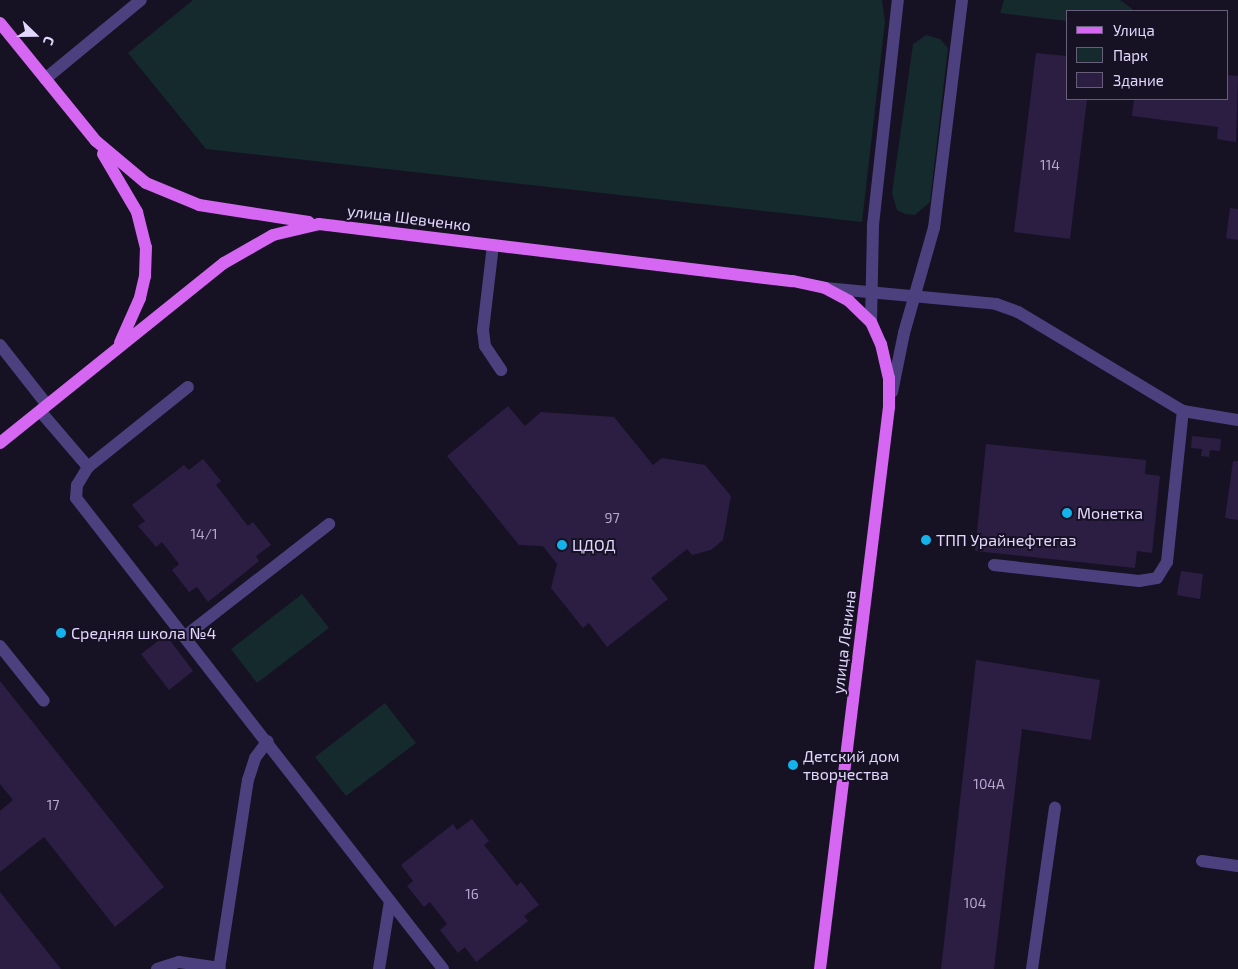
<!DOCTYPE html>
<html>
<head>
<meta charset="utf-8">
<style>
  body { margin:0 }
  #map { position:relative; width:1238px; height:969px; overflow:hidden; background:#171124; font-family:"Exo 2",sans-serif }
  div>[style] { position:absolute }
  .green>* { inset:0; background:#142a2d }
  .building>* { inset:0; background:#2c1e43 }
  .minor>* { height:12px; margin:-6px; padding:0 6px; transform-origin:6px; border-radius:6px; background:#4c407f }
  .major>* { height:12px; margin:-6px; padding:0 6px; transform-origin:6px; border-radius:6px; background:#d567f2 }
  .dots>* { width:14px; height:14px; translate:-50% -50%; box-sizing:border-box; border:2px solid #171124; border-radius:50% }
  span { translate:-50% -50%; white-space:nowrap; text-align:center; line-height:1.15; -webkit-text-stroke:4px #171124; paint-order:stroke }
  .number-label { font-size:14px; color:#b4a9ce }
  .number-label span { -webkit-text-stroke-width:0 }
  .street-label { font-size:16px; color:#e1d7fc }
  .poi-label { font-size:16px; color:#e1d7fc }
  .left { translate:0 -50%; text-align:left }
  .legend { position:absolute; left:1066px; top:10px; width:162px; height:90px; box-sizing:border-box; background:#171124; border:1px solid #68607a; margin:0; padding:6px 9px; list-style:none; font-size:15px; color:#e1d7fc }
  .legend li { display:flex; align-items:center; gap:10px; height:25px }
  .legend b { width:25px; border:1px solid #68607a }
  .north { position:absolute; left:10px; top:10px; width:50px; height:50px; -webkit-text-stroke:4px #171124; paint-order:stroke; rotate:112deg; font-size:14px; font-weight:700; line-height:20px; text-align:center; color:#e1d7fc }
  .north::after { content:''; display:block; margin:auto; width:18px; height:22px; background:#e1d7fc; clip-path:polygon(50% 0,100% 100%,50% 72%,0 100%) }
</style>
</head>
<body>
<div id="map">
  <div class="green">
    <div style="clip-path:polygon(193px 0,882px 0,885px 22px,862px 222px,206px 149px,128px 53px)"></div>
    <div style="clip-path:polygon(1004px 0,1120px 0,1135px 11px,1067px 11px,1067px 21px,1000px 13px)"></div>
    <div style="clip-path:polygon(926px 35px,940px 39px,948px 48px,930px 202px,915px 215px,905px 214px,897px 210px,892px 193px,913px 44px)"></div>
    <div style="clip-path:polygon(302px 594px,329px 628px,257px 683px,231px 649px)"></div>
    <div style="clip-path:polygon(385px 703px,416px 743px,346px 796px,315px 757px)"></div>
  </div>
  <div class="building">
    <div style="clip-path:polygon(1036px 53px,1067px 56px,1067px 99px,1087px 99px,1070px 239px,1014px 232px)"></div>
    <div style="clip-path:polygon(1227px 75px,1238px 76px,1236px 142px,1217px 139px,1218px 127px,1132px 116px,1134px 99px,1227px 99px)"></div>
    <div style="clip-path:polygon(1230px 208px,1238px 209px,1238px 240px,1226px 238px)"></div>
    <div style="clip-path:polygon(508px 406px,525px 426px,541px 412px,614px 417px,653px 465px,662px 458px,705px 465px,731px 496px,723px 540px,711px 550px,692px 555px,687px 549px,651px 578px,668px 599px,607px 647px,589px 623px,583px 628px,551px 588px,557px 564px,543px 546px,519px 545px,447px 456px)"></div>
    <div style="clip-path:polygon(1192px 436px,1221px 439px,1220px 451px,1210px 450px,1209px 457px,1201px 456px,1202px 449px,1191px 448px)"></div>
    <div style="clip-path:polygon(986px 444px,1146px 460px,1145px 474px,1160px 476px,1152px 553px,1137px 551px,1135px 568px,975px 551px)"></div>
    <div style="clip-path:polygon(203px 459px,221px 481px,216px 485px,248px 526px,253px 522px,271px 545px,256px 556px,259px 561px,208px 602px,197px 587px,189px 592px,172px 570px,179px 564px,162px 542px,156px 547px,138px 526px,145px 521px,132px 505px,184px 465px,189px 470px)"></div>
    <div style="clip-path:polygon(1233px 461px,1238px 461px,1238px 520px,1225px 518px)"></div>
    <div style="clip-path:polygon(1181px 571px,1203px 574px,1200px 599px,1177px 595px)"></div>
    <div style="clip-path:polygon(166px 635px,193px 671px,169px 690px,141px 654px)"></div>
    <div style="clip-path:polygon(976px 660px,1100px 680px,1091px 740px,1022px 729px,994px 969px,941px 969px)"></div>
    <div style="clip-path:polygon(0 681px,164px 887px,115px 927px,44px 837px,0 872px,0 811px,13px 800px,0 784px)"></div>
    <div style="clip-path:polygon(472px 819px,489px 841px,484px 845px,517px 886px,521px 882px,539px 905px,524px 916px,528px 921px,476px 962px,465px 947px,458px 953px,440px 930px,447px 924px,430px 902px,424px 907px,407px 886px,413px 881px,401px 865px,453px 824px,457px 830px)"></div>
    <div style="clip-path:polygon(0 892px,61px 969px,0 969px)"></div>
  </div>
  <div class="minor">
    <div style="left:45px;top:79px;width:124px;rotate:-39.5deg"></div>
    <div style="left:493px;top:245px;width:86px;rotate:96.7deg"></div>
    <div style="left:483px;top:330px;width:16px;rotate:83deg"></div>
    <div style="left:485px;top:346px;width:29px;rotate:56deg"></div>
    <div style="left:825px;top:288px;width:172px;rotate:5.3deg"></div>
    <div style="left:996px;top:304px;width:23px;rotate:20deg"></div>
    <div style="left:1018px;top:312px;width:192px;rotate:31deg"></div>
    <div style="left:1183px;top:411px;width:56px;rotate:9.3deg"></div>
    <div style="left:871px;top:322px;width:97px;rotate:-88.8deg"></div>
    <div style="left:873px;top:225px;width:226px;rotate:-83.7deg"></div>
    <div style="left:0;top:345px;width:76px;rotate:51.9deg"></div>
    <div style="left:892px;top:392px;width:60px;rotate:-78.5deg"></div>
    <div style="left:904px;top:333px;width:109px;rotate:-74.1deg"></div>
    <div style="left:934px;top:228px;width:230px;rotate:-83deg"></div>
    <div style="left:40px;top:411px;width:74px;rotate:49.4deg"></div>
    <div style="left:88px;top:467px;width:21px;rotate:121deg"></div>
    <div style="left:77px;top:485px;width:13px;rotate:94deg"></div>
    <div style="left:76px;top:498px;width:597px;rotate:52.07deg"></div>
    <div style="left:88px;top:467px;width:128px;rotate:-38.7deg"></div>
    <div style="left:994px;top:565px;width:146px;rotate:6.3deg"></div>
    <div style="left:1139px;top:581px;width:18px;rotate:-9deg"></div>
    <div style="left:1157px;top:578px;width:19px;rotate:-58deg"></div>
    <div style="left:1167px;top:562px;width:152px;rotate:-84deg"></div>
    <div style="left:184px;top:637px;width:184px;rotate:-37.9deg"></div>
    <div style="left:0;top:646px;width:70px;rotate:51.3deg"></div>
    <div style="left:1202px;top:861px;width:36px;rotate:8deg"></div>
    <div style="left:157px;top:969px;width:23px;rotate:-18deg"></div>
    <div style="left:179px;top:962px;width:41px;rotate:8.3deg"></div>
    <div style="left:219px;top:969px;width:191px;rotate:-81.3deg"></div>
    <div style="left:248px;top:780px;width:23px;rotate:-72deg"></div>
    <div style="left:255px;top:758px;width:21px;rotate:-53deg"></div>
    <div style="left:379px;top:969px;width:69px;rotate:-80.8deg"></div>
    <div style="left:1032px;top:969px;width:163px;rotate:-81.9deg"></div>
  </div>
  <div class="major">
    <div style="left:0;top:23px;width:152px;rotate:50.9deg"></div>
    <div style="left:96px;top:141px;width:65px;rotate:40deg"></div>
    <div style="left:146px;top:183px;width:57px;rotate:22.5deg"></div>
    <div style="left:199px;top:205px;width:111px;rotate:8.8deg"></div>
    <div style="left:103px;top:154px;width:67px;rotate:59.6deg"></div>
    <div style="left:137px;top:212px;width:36px;rotate:76deg"></div>
    <div style="left:146px;top:247px;width:29px;rotate:92deg"></div>
    <div style="left:145px;top:276px;width:23px;rotate:103deg"></div>
    <div style="left:140px;top:298px;width:49px;rotate:114deg"></div>
    <div style="left:0;top:443px;width:287px;rotate:-38.8deg"></div>
    <div style="left:224px;top:263px;width:56px;rotate:-29.7deg"></div>
    <div style="left:273px;top:235px;width:47px;rotate:-13.4deg"></div>
    <div style="left:319px;top:224px;width:477px;rotate:6.9deg"></div>
    <div style="left:793px;top:281px;width:33px;rotate:12deg"></div>
    <div style="left:825px;top:288px;width:27px;rotate:28deg"></div>
    <div style="left:849px;top:301px;width:30px;rotate:44deg"></div>
    <div style="left:871px;top:322px;width:24px;rotate:66deg"></div>
    <div style="left:881px;top:344px;width:35px;rotate:77deg"></div>
    <div style="left:889px;top:378px;width:29px;rotate:90deg"></div>
    <div style="left:889px;top:407px;width:566px;rotate:97deg"></div>
  </div>
  <div class="dots">
    <div style="left:1067px;top:513px;background:#14b2ea"></div>
    <div style="left:926px;top:540px;background:#14b2ea"></div>
    <div style="left:562px;top:545px;background:#14b2ea"></div>
    <div style="left:61px;top:633px;background:#14b2ea"></div>
    <div style="left:793px;top:765px;background:#14b2ea"></div>
  </div>
  <div class="number-label">
    <span style="left:1050px;top:165px">114</span>
    <span style="left:612px;top:518px">97</span>
    <span style="left:204px;top:534px">14/1</span>
    <span style="left:989px;top:784px">104А</span>
    <span style="left:53px;top:805px">17</span>
    <span style="left:472px;top:894px">16</span>
    <span style="left:975px;top:903px">104</span>
  </div>
  <div class="street-label">
    <span style="left:409px;top:218px;rotate:7deg">улица Шевченко</span>
    <span style="left:844px;top:642px;rotate:-83deg">улица Ленина</span>
  </div>
  <div class="poi-label">
    <span class="left" style="left:1077px;top:513px">Монетка</span>
    <span class="left" style="left:936px;top:540px">ТПП Урайнефтегаз</span>
    <span class="left" style="left:572px;top:545px">ЦДОД</span>
    <span class="left" style="left:71px;top:633px">Средняя школа №4</span>
    <span class="left" style="left:803px;top:765px">Детский дом<br>творчества</span>
  </div>
  <ul class="legend">
  <li><b style="height:6px;background:#d567f2"></b>Улица</li>
  <li><b style="height:14px;background:#142a2d"></b>Парк</li>
  <li><b style="height:14px;background:#2c1e43"></b>Здание</li>
  </ul>
  <div class="north">С</div>
</div>
</body>
</html>
